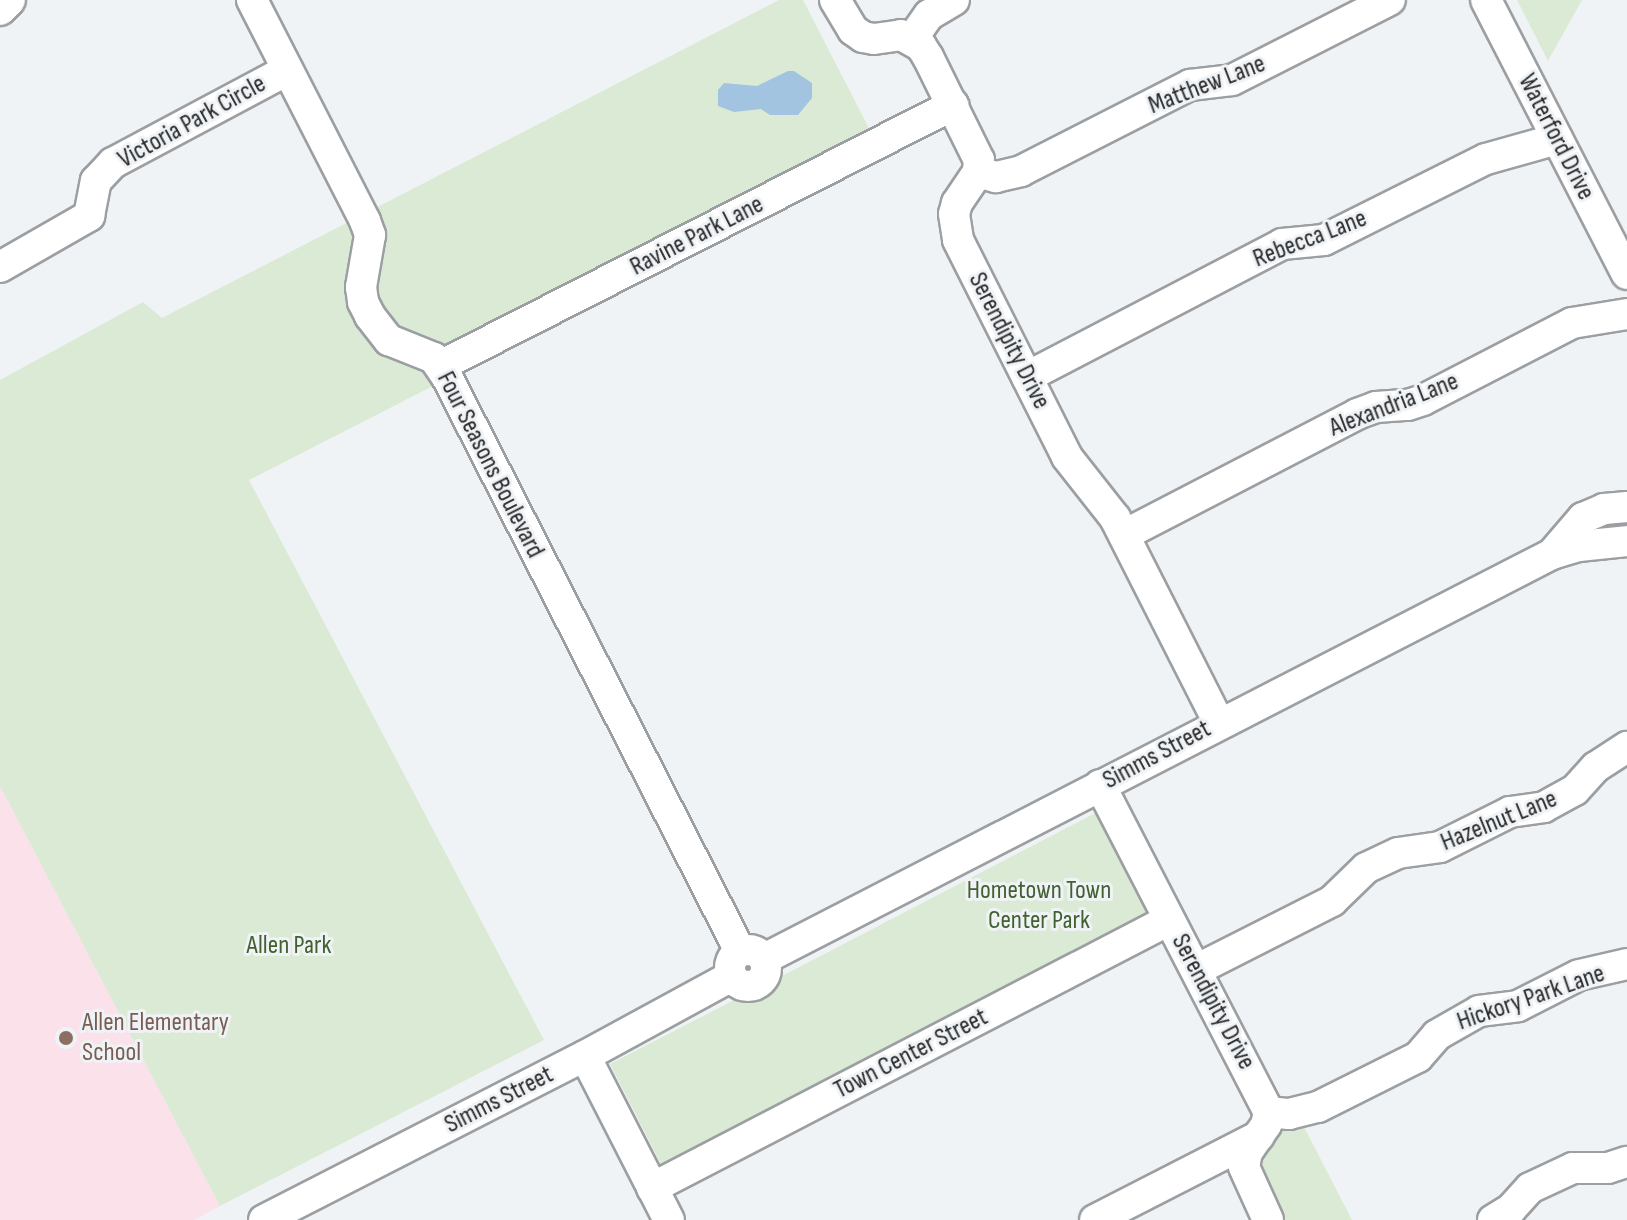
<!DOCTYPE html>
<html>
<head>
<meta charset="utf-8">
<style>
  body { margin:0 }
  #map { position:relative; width:1627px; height:1220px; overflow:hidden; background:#f0f3f6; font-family:"Sofia Sans Condensed",sans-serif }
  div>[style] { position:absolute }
  .education>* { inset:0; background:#fae1ea }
  .green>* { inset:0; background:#dbead4 }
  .water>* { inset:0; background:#a2c4e0 }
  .roads { filter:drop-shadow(2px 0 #9c9fa2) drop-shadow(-2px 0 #9c9fa2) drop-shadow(0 2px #9c9fa2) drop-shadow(0 -2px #9c9fa2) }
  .minor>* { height:30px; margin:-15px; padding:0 15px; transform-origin:15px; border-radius:15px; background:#fff }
  .minor>.ring { margin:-15px; padding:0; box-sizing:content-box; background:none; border:30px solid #fff; border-radius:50% }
  .dots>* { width:22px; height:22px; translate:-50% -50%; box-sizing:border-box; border:4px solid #f0f3f6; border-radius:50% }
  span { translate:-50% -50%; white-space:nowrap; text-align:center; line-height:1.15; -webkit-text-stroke:6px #f0f3f6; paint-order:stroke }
  .street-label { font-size:26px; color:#28292a }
  .park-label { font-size:26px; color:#426130 }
  .education-label { font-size:26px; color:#785e54 }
  .left { translate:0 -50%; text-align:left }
</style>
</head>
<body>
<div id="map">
  <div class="education">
    <div style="clip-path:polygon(0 786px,220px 1206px,194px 1220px,0 1220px)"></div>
  </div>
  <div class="green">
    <div style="clip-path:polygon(779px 0,803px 0,872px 134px,435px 385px,249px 480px,544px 1040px,220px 1206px,0 786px,0 380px,143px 302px,162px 318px)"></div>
    <div style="clip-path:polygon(1517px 0,1582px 0,1548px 61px)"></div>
    <div style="clip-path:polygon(1101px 810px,1153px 910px,661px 1164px,610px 1064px,738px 998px,753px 1002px,766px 998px,776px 989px,782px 976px)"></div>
    <div style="clip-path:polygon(1301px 1121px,1352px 1220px,1283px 1220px,1259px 1163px,1260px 1153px,1281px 1127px)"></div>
  </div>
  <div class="water">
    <div style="clip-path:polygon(788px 71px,794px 71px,812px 83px,812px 98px,798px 115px,770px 115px,761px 109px,734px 112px,718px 106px,718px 90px,724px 83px,757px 86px)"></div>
  </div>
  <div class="roads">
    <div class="minor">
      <div style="left:252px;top:0;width:248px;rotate:62.9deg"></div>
      <div style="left:365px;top:221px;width:15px;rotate:70deg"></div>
      <div style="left:370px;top:235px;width:53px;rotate:99.8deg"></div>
      <div style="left:361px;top:287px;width:15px;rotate:82deg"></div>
      <div style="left:363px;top:302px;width:16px;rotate:63deg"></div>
      <div style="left:370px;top:316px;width:31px;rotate:52deg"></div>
      <div style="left:389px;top:340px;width:48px;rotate:21.8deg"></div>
      <div style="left:434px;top:358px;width:23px;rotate:56deg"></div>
      <div style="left:447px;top:377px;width:644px;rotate:62.96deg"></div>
      <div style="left:835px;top:0;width:35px;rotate:59deg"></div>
      <div style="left:853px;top:30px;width:12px;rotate:35deg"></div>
      <div style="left:863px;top:37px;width:11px;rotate:10deg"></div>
      <div style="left:874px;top:39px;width:27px;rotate:-8deg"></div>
      <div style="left:901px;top:35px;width:23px;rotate:29deg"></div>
      <div style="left:921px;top:46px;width:13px;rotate:58deg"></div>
      <div style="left:928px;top:57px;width:115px;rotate:63.7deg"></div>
      <div style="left:979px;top:160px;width:12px;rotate:95deg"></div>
      <div style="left:978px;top:172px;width:37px;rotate:124deg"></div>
      <div style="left:957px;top:203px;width:11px;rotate:105deg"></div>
      <div style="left:954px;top:214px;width:26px;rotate:81deg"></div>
      <div style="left:958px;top:240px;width:243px;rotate:63.3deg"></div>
      <div style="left:1067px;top:457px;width:78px;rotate:51.8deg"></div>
      <div style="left:1115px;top:518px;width:230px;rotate:63.1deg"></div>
      <div style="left:1486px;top:0;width:308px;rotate:62.8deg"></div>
      <div style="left:0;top:10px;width:14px;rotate:-45deg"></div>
      <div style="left:912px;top:39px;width:29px;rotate:-55deg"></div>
      <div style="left:929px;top:15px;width:29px;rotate:-31deg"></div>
      <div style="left:978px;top:172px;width:19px;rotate:16deg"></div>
      <div style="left:996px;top:177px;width:26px;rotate:-13deg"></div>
      <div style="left:1021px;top:171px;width:190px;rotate:-27deg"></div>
      <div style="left:1190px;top:85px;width:42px;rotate:-6.8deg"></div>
      <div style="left:1232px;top:80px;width:177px;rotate:-26.9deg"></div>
      <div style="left:0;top:267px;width:103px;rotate:-29.8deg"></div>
      <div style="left:89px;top:216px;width:36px;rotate:-79deg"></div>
      <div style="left:96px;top:181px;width:25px;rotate:-47deg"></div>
      <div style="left:113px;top:163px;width:197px;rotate:-28.1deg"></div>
      <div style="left:440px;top:366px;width:576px;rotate:-26.97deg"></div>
      <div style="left:1027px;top:377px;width:288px;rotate:-27.5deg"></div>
      <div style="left:1282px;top:244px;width:42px;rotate:-5.4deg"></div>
      <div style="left:1324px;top:240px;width:181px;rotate:-26.6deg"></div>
      <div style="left:1486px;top:159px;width:74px;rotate:-15.7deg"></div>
      <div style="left:1124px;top:535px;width:263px;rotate:-27.4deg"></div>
      <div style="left:1357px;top:414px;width:20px;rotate:-20deg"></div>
      <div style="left:1376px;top:407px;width:32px;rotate:-4deg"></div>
      <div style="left:1408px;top:405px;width:16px;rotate:-18deg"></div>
      <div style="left:1423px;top:400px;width:168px;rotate:-27.3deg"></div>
      <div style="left:1572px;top:323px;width:56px;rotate:-9.3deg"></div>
      <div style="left:1552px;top:554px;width:48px;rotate:-49.3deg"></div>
      <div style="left:1583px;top:518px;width:23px;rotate:-23deg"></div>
      <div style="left:1604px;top:509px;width:23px;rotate:-5deg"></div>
      <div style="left:1100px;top:785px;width:368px;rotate:62.7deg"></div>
      <div style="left:1269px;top:1112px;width:13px;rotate:103deg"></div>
      <div style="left:1266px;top:1125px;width:33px;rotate:125deg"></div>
      <div style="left:1247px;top:1152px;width:15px;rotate:101deg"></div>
      <div style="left:1244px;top:1167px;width:58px;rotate:65.6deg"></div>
      <div class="ring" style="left:730px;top:950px;width:6px;height:6px"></div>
      <div style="left:764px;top:959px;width:886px;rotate:-27.2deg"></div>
      <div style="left:1552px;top:554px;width:28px;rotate:-17deg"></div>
      <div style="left:1579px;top:546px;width:48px;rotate:-5.9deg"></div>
      <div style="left:1196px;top:970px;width:153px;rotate:-26.9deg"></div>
      <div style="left:1332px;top:901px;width:47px;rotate:-44.1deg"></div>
      <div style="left:1366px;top:868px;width:35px;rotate:-25deg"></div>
      <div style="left:1398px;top:853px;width:42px;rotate:-8.1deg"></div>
      <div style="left:1440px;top:847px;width:78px;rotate:-26.6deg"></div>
      <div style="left:1510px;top:812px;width:34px;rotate:-8deg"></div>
      <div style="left:1544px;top:807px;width:35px;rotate:-29deg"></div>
      <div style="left:1575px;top:790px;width:31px;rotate:-48deg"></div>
      <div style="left:1596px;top:767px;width:37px;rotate:-33deg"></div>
      <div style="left:585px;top:1056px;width:184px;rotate:62.9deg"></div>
      <div style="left:1269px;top:1112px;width:20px;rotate:6deg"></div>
      <div style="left:1289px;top:1114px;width:30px;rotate:-14deg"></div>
      <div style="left:1318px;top:1107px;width:112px;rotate:-26.6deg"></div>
      <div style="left:1418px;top:1057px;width:29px;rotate:-49deg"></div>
      <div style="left:1437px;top:1035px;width:48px;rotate:-29.7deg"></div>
      <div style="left:1479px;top:1011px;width:39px;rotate:-7deg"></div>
      <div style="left:1518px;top:1006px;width:68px;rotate:-26.9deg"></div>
      <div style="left:1579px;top:975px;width:49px;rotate:-12.9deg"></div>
      <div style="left:652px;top:1188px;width:582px;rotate:-27.4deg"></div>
      <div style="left:264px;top:1220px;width:360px;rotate:-27.1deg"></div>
      <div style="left:585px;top:1056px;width:167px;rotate:-28.6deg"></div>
      <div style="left:1095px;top:1220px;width:184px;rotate:-27.1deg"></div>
      <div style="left:1493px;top:1220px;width:21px;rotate:-31deg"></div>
      <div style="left:1511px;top:1209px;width:28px;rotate:-48deg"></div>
      <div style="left:1530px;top:1188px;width:47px;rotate:-24.9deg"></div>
      <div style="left:1573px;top:1168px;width:35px"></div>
      <div style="left:1608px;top:1168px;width:20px;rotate:-18deg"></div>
    </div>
  </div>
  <div class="dots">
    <div style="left:66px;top:1038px;background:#8d6e63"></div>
  </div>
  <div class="street-label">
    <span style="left:1207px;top:85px;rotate:-21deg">Matthew Lane</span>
    <span style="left:192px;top:122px;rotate:-29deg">Victoria Park Circle</span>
    <span style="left:1556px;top:137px;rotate:63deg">Waterford Drive</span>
    <span style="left:697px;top:236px;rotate:-27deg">Ravine Park Lane</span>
    <span style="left:1310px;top:239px;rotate:-21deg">Rebecca Lane</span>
    <span style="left:1009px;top:341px;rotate:63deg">Serendipity Drive</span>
    <span style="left:1394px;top:405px;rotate:-21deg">Alexandria Lane</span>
    <span style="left:490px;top:465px;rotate:63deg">Four Seasons Boulevard</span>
    <span style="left:1157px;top:755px;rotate:-28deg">Simms Street</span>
    <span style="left:1499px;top:821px;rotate:-22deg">Hazelnut Lane</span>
    <span style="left:1531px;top:998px;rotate:-19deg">Hickory Park Lane</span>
    <span style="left:1213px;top:1002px;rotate:62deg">Serendipity Drive</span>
    <span style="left:911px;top:1054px;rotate:-27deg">Town Center Street</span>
    <span style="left:499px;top:1100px;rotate:-27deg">Simms Street</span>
  </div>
  <div class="park-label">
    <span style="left:1039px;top:906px">Hometown Town<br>Center Park</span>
    <span style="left:289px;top:946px">Allen Park</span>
  </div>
  <div class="education-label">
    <span class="left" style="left:82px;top:1038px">Allen Elementary<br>School</span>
  </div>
</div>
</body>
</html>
